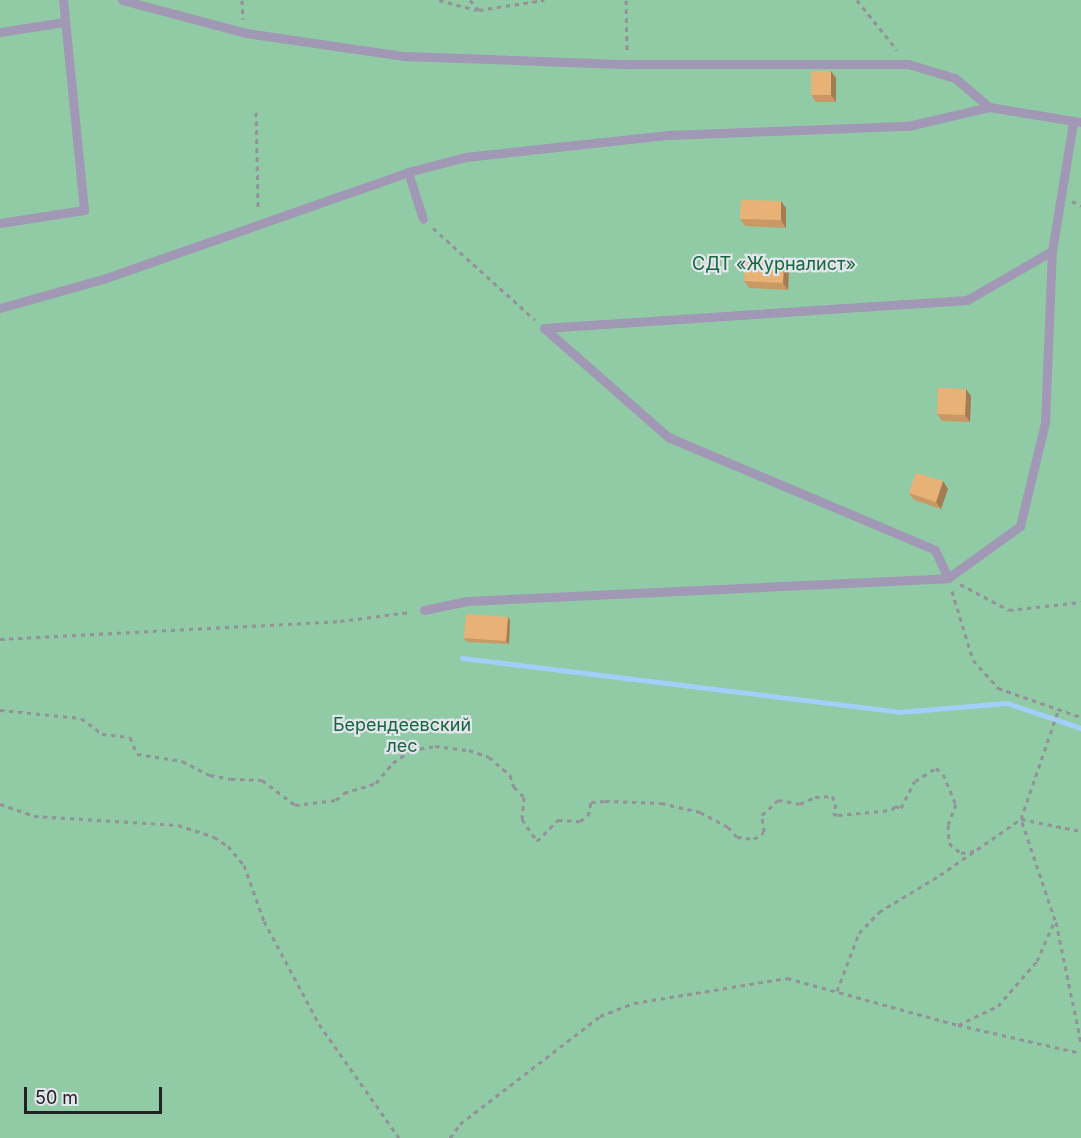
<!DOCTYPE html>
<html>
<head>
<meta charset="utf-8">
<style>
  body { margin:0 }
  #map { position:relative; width:1081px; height:1138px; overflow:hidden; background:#e4e5ec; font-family:Inter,sans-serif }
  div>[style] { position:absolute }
  .green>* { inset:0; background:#91cba5 }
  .stream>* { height:5px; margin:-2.5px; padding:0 2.5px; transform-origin:2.5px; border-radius:2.5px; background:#a2cefc }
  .path>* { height:3px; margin-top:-1.5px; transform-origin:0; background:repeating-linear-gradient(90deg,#929398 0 4.5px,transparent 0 9px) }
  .lane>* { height:9px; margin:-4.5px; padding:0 4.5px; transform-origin:4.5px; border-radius:4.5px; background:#a198b6 }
  .wall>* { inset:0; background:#c89965 }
  .shaded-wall>* { inset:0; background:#a27d53 }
  .building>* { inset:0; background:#e8b276 }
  span { translate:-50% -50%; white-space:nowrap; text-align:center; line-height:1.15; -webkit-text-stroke:4.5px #e4e5ec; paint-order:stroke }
  .park-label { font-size:18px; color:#13673d }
  .scale { position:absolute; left:24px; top:1087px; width:138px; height:27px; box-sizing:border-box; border:3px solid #212224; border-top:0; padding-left:8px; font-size:18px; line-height:21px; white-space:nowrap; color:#212224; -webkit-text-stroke:4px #e4e5ec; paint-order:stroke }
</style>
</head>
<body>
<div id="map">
  <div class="green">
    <div style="clip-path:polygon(0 0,1081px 0,1081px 1138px,0 1138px)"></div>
  </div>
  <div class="stream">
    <div style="left:462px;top:658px;width:440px;rotate:7deg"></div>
    <div style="left:899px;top:712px;width:108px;rotate:-4.8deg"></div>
    <div style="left:1007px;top:703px;width:78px;rotate:18.7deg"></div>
  </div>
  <div class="path">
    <div style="left:242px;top:0;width:19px;rotate:87deg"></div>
    <div style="left:439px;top:0;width:39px;rotate:15deg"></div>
    <div style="left:470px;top:0;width:13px;rotate:48deg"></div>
    <div style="left:479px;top:10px;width:66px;rotate:-8.7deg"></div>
    <div style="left:626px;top:0;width:52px;rotate:88.9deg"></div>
    <div style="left:857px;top:0;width:64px;rotate:51.3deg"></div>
    <div style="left:256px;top:112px;width:97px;rotate:88.8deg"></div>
    <div style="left:1072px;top:201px;width:10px;rotate:29deg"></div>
    <div style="left:433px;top:228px;width:137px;rotate:42deg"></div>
    <div style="left:960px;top:584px;width:55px;rotate:28deg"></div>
    <div style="left:1009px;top:610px;width:72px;rotate:-6.3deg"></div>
    <div style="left:952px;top:591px;width:72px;rotate:73.1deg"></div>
    <div style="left:973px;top:660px;width:38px;rotate:48deg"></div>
    <div style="left:998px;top:688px;width:88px;rotate:19.3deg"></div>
    <div style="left:0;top:639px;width:340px;rotate:-3deg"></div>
    <div style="left:340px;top:621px;width:71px;rotate:-7.3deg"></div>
    <div style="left:0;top:710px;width:81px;rotate:5.6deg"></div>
    <div style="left:81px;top:718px;width:26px;rotate:37deg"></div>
    <div style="left:102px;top:734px;width:28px;rotate:6deg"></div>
    <div style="left:130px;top:737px;width:18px;rotate:68deg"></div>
    <div style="left:137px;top:754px;width:46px;rotate:8.8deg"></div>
    <div style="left:182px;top:761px;width:31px;rotate:27deg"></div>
    <div style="left:210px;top:775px;width:21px;rotate:11deg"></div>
    <div style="left:231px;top:779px;width:31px;rotate:2deg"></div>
    <div style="left:262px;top:780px;width:41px;rotate:37.1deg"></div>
    <div style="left:295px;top:805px;width:41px;rotate:-7deg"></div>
    <div style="left:336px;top:800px;width:11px;rotate:-41deg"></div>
    <div style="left:344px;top:793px;width:34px;rotate:-17deg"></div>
    <div style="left:376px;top:783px;width:26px;rotate:-50deg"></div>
    <div style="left:393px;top:763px;width:22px;rotate:-36deg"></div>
    <div style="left:411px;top:750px;width:24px;rotate:-9deg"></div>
    <div style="left:435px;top:746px;width:34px;rotate:7deg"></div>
    <div style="left:469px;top:750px;width:21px;rotate:19deg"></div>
    <div style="left:489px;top:757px;width:28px;rotate:41deg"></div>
    <div style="left:510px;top:775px;width:13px;rotate:72deg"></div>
    <div style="left:514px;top:787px;width:14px;rotate:45deg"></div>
    <div style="left:524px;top:797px;width:22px;rotate:95deg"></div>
    <div style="left:522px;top:819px;width:27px;rotate:56deg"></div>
    <div style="left:537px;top:841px;width:30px;rotate:-45deg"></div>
    <div style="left:558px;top:820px;width:22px;rotate:3deg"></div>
    <div style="left:580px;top:821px;width:9px;rotate:-32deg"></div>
    <div style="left:588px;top:816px;width:14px;rotate:-78deg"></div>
    <div style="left:591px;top:802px;width:14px;rotate:-4deg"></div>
    <div style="left:605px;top:801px;width:56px;rotate:2deg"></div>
    <div style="left:661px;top:803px;width:40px;rotate:13deg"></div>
    <div style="left:700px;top:812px;width:32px;rotate:28deg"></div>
    <div style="left:728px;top:827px;width:13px;rotate:48deg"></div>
    <div style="left:737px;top:837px;width:17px;rotate:7deg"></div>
    <div style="left:754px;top:839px;width:12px;rotate:-35deg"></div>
    <div style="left:764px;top:832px;width:17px;rotate:-97deg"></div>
    <div style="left:762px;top:815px;width:22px;rotate:-43deg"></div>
    <div style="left:778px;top:800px;width:22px;rotate:10deg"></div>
    <div style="left:800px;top:804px;width:17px;rotate:-25deg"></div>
    <div style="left:815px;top:797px;width:17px;rotate:-3deg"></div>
    <div style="left:832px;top:796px;width:9px;rotate:63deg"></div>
    <div style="left:836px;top:804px;width:10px;rotate:107deg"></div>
    <div style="left:833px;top:814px;width:5px;rotate:11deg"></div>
    <div style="left:838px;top:815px;width:54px;rotate:-5.3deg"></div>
    <div style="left:892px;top:810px;width:5px;rotate:-53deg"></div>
    <div style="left:895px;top:806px;width:6px;rotate:18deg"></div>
    <div style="left:901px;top:808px;width:30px;rotate:-63deg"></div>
    <div style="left:915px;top:781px;width:25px;rotate:-32deg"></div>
    <div style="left:936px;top:768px;width:9px;rotate:41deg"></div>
    <div style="left:943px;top:774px;width:33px;rotate:67deg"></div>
    <div style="left:956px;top:804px;width:22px;rotate:111deg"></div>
    <div style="left:948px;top:825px;width:18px;rotate:87deg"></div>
    <div style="left:949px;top:843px;width:16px;rotate:40deg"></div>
    <div style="left:961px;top:853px;width:14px;rotate:-8deg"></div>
    <div style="left:0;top:804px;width:36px;rotate:19deg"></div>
    <div style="left:34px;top:816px;width:144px;rotate:3.6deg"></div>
    <div style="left:178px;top:825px;width:38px;rotate:18deg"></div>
    <div style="left:214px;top:837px;width:17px;rotate:33deg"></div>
    <div style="left:228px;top:846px;width:25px;rotate:50deg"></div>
    <div style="left:244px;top:865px;width:59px;rotate:70.3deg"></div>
    <div style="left:264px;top:921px;width:117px;rotate:61.9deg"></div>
    <div style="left:319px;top:1024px;width:139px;rotate:54.9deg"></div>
    <div style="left:1056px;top:922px;width:124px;rotate:78.3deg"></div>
    <div style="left:837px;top:991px;width:62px;rotate:-69.2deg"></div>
    <div style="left:859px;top:933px;width:29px;rotate:-46deg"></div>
    <div style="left:879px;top:912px;width:71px;rotate:-31.2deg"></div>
    <div style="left:940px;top:875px;width:98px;rotate:-34.7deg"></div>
    <div style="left:1021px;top:819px;width:61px;rotate:11.3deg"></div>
    <div style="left:958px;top:1025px;width:44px;rotate:-25.4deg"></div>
    <div style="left:998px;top:1006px;width:60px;rotate:-49.1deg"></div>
    <div style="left:1037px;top:961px;width:45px;rotate:-66.3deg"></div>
    <div style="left:1055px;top:920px;width:107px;rotate:-108.6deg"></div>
    <div style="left:1021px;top:819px;width:114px;rotate:-71.1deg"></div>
    <div style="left:450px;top:1138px;width:17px;rotate:-54deg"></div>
    <div style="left:460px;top:1124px;width:177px;rotate:-37.6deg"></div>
    <div style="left:600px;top:1016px;width:36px;rotate:-21deg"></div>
    <div style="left:634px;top:1003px;width:155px;rotate:-9.3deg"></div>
    <div style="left:787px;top:978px;width:177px;rotate:15.4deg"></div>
    <div style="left:958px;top:1025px;width:126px;rotate:12.8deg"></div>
  </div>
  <div class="lane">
    <div style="left:122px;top:0;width:128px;rotate:14.9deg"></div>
    <div style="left:246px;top:33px;width:160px;rotate:8.3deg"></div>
    <div style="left:404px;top:56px;width:223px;rotate:2.1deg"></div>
    <div style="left:627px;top:64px;width:281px"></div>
    <div style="left:908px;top:64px;width:49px;rotate:16.6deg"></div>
    <div style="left:955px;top:78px;width:45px;rotate:40.5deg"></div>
    <div style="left:0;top:32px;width:65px;rotate:-8.9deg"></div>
    <div style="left:408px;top:172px;width:49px;rotate:72.3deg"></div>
    <div style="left:0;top:223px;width:85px;rotate:-8.8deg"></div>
    <div style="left:84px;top:210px;width:211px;rotate:-95.7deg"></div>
    <div style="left:0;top:308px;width:110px;rotate:-15.8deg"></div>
    <div style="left:106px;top:278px;width:320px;rotate:-19.3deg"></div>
    <div style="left:408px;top:172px;width:59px;rotate:-14.7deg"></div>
    <div style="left:465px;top:157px;width:205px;rotate:-6.2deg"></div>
    <div style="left:669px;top:135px;width:239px;rotate:-2.2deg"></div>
    <div style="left:908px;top:126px;width:83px;rotate:-13.2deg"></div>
    <div style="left:989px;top:107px;width:93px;rotate:9.3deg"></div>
    <div style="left:544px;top:328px;width:165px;rotate:41.3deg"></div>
    <div style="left:668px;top:437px;width:290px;rotate:22.9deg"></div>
    <div style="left:935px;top:550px;width:31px;rotate:65deg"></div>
    <div style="left:948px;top:578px;width:89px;rotate:-35.8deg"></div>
    <div style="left:1020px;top:526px;width:106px;rotate:-76.4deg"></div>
    <div style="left:1045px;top:423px;width:172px;rotate:-87.7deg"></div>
    <div style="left:1052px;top:251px;width:130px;rotate:-80.7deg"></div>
    <div style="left:544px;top:328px;width:424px;rotate:-3.8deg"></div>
    <div style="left:967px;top:300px;width:98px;rotate:-30deg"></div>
    <div style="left:424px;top:610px;width:44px;rotate:-11.8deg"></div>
    <div style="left:467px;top:601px;width:482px;rotate:-2.7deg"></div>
  </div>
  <div class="wall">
    <div style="clip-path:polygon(831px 71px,836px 78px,836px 102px,816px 102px,811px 95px)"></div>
    <div style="clip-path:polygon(786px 208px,786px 228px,745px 226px,740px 219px)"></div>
    <div style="clip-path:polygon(789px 268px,788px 290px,749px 288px,744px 281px)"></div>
    <div style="clip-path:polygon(971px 396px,970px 422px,942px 421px,937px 414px)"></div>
    <div style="clip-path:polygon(943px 481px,948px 489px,941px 509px,914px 500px,909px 493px)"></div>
    <div style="clip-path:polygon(510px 620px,509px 644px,467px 642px,464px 638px)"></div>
  </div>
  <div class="shaded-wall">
    <div style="clip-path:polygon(831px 71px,836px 78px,836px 102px,831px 95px)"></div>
    <div style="clip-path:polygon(781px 201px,786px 208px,786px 228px,781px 220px)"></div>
    <div style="clip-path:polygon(784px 261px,789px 268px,788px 290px,783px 283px)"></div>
    <div style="clip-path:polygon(966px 389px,971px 396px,970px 422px,965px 415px)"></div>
    <div style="clip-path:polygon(943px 481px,948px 489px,941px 509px,936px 502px)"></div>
    <div style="clip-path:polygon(508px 617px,510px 620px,509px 644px,506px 641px)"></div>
  </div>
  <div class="building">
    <div style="clip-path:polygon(811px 71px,831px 71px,831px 95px,811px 95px)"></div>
    <div style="clip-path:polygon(741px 200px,781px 201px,781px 220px,740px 219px)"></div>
    <div style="clip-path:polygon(745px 260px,784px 261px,783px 283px,744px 281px)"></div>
    <div style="clip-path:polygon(938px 388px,966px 389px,965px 415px,937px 414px)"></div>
    <div style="clip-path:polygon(916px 473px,943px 481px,936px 502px,909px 493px)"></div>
    <div style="clip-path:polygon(466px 614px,508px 617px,506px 641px,464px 638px)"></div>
  </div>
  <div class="park-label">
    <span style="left:774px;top:264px">СДТ «Журналист»</span>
    <span style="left:402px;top:736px">Берендеевский<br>лес</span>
  </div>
  <div class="scale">50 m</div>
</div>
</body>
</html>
